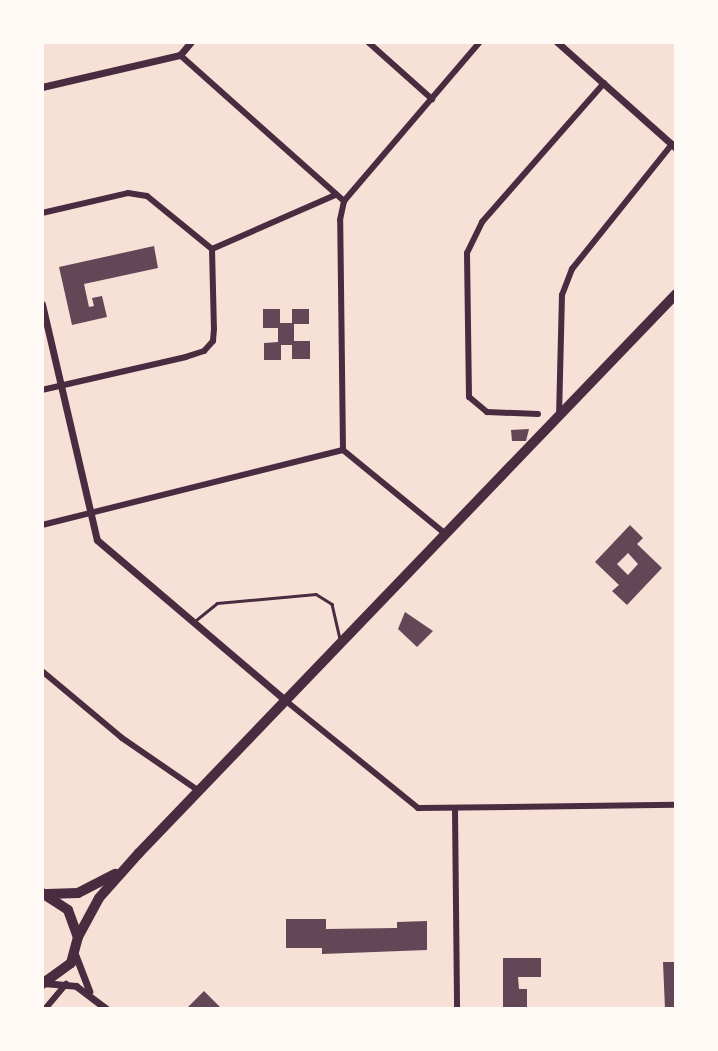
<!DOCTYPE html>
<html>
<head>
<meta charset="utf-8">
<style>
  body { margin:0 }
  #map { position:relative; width:718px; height:1051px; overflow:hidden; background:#f7e1d7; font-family:Lato,sans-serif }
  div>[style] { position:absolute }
  .building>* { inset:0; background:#644757 }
  .service>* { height:2.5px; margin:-1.25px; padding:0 1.25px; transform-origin:1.25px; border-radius:1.25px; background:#4a2c40 }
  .minor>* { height:6px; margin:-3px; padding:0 3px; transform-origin:3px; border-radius:3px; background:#4a2c40 }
  .tertiary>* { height:7px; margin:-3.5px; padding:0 3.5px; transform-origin:3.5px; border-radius:3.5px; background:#4a2c40 }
  .primary>* { height:10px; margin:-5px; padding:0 5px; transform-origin:5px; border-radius:5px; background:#4a2c40 }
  span { translate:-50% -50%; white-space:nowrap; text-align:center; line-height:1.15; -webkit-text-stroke:6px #fffaf5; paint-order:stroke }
  .frame { position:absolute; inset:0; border:44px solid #fffaf5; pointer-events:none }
</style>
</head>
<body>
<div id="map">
  <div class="building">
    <div style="clip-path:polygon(154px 246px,158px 268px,84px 284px,89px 307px,94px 306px,92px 298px,102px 296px,107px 317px,72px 325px,59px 267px)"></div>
    <div style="clip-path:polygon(263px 309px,280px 309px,280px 323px,292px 323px,292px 309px,309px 309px,309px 324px,294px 324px,294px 341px,310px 341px,310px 359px,292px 359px,292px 345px,281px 345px,281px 360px,264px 360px,264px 343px,278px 342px,278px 328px,263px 328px)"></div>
    <div style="clip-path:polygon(529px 429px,526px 441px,512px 441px,511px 430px)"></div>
    <div style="clip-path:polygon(evenodd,630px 525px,643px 538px,637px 544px,662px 568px,627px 605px,612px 591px,619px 585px,595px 562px,630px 525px,628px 553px,638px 564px,628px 575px,617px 564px,628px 553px)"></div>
    <div style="clip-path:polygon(405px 612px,433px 631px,417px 647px,398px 629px)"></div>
    <div style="clip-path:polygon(286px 919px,326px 919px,326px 929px,397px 928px,397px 922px,427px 921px,427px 950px,322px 954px,322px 948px,286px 948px)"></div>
    <div style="clip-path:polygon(503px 958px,541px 958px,541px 977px,518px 977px,519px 989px,527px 989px,527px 1009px,503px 1009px)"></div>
    <div style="clip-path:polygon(663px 962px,676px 962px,676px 1009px,665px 1009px)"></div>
    <div style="clip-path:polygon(204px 991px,222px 1009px,186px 1009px)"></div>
  </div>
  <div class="service">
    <div style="left:195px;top:621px;width:28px;rotate:-39deg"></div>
    <div style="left:217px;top:603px;width:99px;rotate:-5.2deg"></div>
    <div style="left:316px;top:594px;width:19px;rotate:32deg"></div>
    <div style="left:332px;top:604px;width:37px;rotate:77deg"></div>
  </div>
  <div class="minor">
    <div style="left:368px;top:42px;width:86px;rotate:41.7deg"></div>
    <div style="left:180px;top:55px;width:220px;rotate:41.7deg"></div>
    <div style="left:42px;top:213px;width:88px;rotate:-13.1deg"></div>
    <div style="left:128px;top:193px;width:19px;rotate:9deg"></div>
    <div style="left:147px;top:196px;width:84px;rotate:39.2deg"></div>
    <div style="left:212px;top:249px;width:80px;rotate:88.6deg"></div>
    <div style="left:214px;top:329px;width:12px;rotate:95deg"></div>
    <div style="left:213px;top:341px;width:13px;rotate:132deg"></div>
    <div style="left:204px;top:351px;width:19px;rotate:162deg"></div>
    <div style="left:186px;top:357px;width:148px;rotate:167.1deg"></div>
    <div style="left:212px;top:249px;width:134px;rotate:-23.7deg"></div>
    <div style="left:538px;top:414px;width:51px;rotate:-177.8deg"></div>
    <div style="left:487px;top:412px;width:23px;rotate:-140deg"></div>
    <div style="left:469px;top:397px;width:144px;rotate:-90.8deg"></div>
    <div style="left:467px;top:253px;width:34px;rotate:-64deg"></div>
    <div style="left:482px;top:222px;width:185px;rotate:-48.7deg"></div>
    <div style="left:559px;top:417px;width:122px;rotate:-88.6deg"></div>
    <div style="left:562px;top:295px;width:28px;rotate:-69deg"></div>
    <div style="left:572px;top:269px;width:160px;rotate:-51.3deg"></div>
    <div style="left:343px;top:450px;width:230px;rotate:-90.7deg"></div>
    <div style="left:340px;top:220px;width:19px;rotate:-78deg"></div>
    <div style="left:344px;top:201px;width:209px;rotate:-49.5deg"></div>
    <div style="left:343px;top:450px;width:128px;rotate:39.3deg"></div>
    <div style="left:42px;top:525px;width:310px;rotate:-14deg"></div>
    <div style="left:42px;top:671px;width:104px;rotate:39.9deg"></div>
    <div style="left:122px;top:738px;width:93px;rotate:34.5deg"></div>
    <div style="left:286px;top:701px;width:170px;rotate:39deg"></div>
    <div style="left:418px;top:808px;width:258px;rotate:-0.7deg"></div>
    <div style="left:455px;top:810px;width:199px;rotate:89.4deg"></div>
    <div style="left:45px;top:1009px;width:33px;rotate:-50deg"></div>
  </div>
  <div class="tertiary">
    <div style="left:557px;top:42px;width:159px;rotate:41.7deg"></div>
    <div style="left:42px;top:87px;width:142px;rotate:-13.1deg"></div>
    <div style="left:180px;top:55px;width:17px;rotate:-50deg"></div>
    <div style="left:42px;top:304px;width:242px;rotate:76.9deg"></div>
    <div style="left:97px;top:540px;width:248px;rotate:40.4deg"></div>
    <div style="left:75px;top:954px;width:40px;rotate:69deg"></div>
    <div style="left:43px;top:983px;width:33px;rotate:5deg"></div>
    <div style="left:76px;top:986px;width:38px;rotate:37deg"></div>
  </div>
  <div class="primary">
    <div style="left:42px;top:893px;width:31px;rotate:33deg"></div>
    <div style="left:68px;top:910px;width:29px;rotate:70deg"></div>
    <div style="left:78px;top:937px;width:27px;rotate:105deg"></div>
    <div style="left:71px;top:963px;width:36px;rotate:144deg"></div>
    <div style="left:47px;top:894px;width:31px;rotate:-2deg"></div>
    <div style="left:78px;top:893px;width:42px;rotate:-27.2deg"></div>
    <div style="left:78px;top:937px;width:44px;rotate:-61.7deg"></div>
    <div style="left:99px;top:898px;width:60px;rotate:-48.4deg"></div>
    <div style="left:139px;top:853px;width:775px;rotate:-46.15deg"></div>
  </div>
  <div class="frame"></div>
</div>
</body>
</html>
